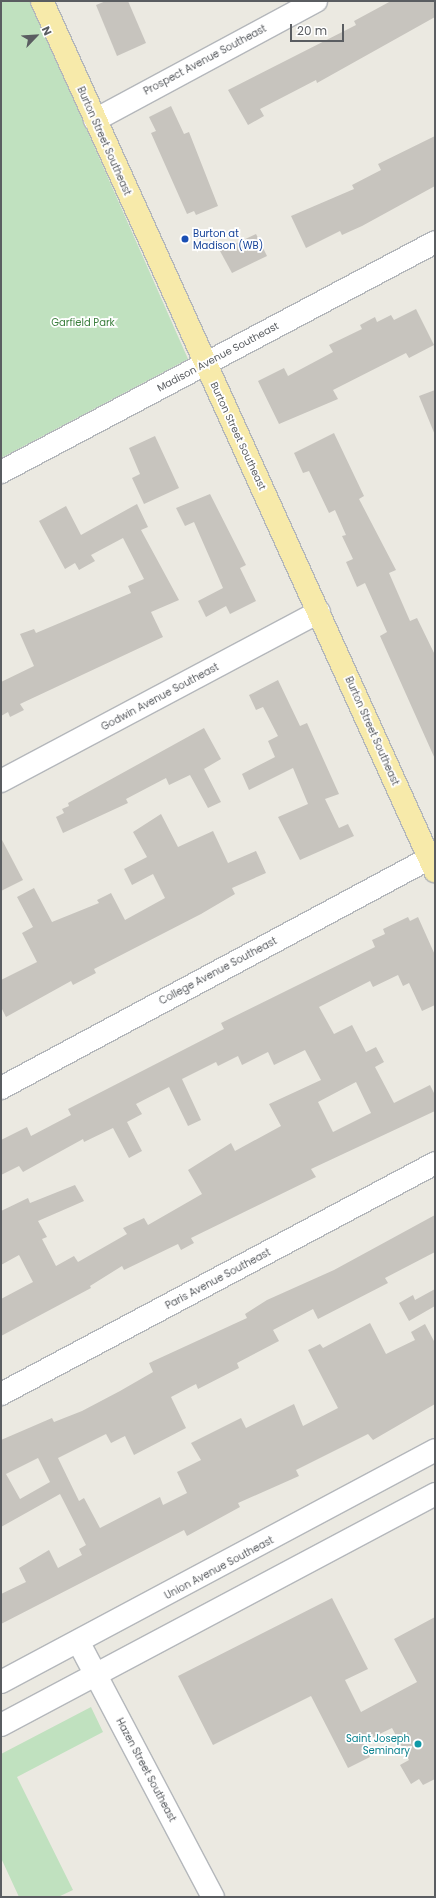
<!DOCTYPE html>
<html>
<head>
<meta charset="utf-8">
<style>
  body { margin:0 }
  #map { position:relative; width:436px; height:1898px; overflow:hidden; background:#ebe9e1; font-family:Poppins,sans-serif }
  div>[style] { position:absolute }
  .green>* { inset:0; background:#c0e1bf }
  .building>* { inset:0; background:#c7c4be }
  .roads { filter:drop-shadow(1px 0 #b4b7bb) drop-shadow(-1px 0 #b4b7bb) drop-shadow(0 1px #b4b7bb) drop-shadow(0 -1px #b4b7bb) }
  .minor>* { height:22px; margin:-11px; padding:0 11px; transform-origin:11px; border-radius:11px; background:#fff }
  .major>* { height:22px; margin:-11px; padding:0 11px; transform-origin:11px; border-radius:11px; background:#f7eaaa }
  .dots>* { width:11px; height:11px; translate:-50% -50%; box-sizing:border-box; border:2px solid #fff; border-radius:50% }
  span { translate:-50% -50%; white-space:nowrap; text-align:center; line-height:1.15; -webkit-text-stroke:3.5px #fff; paint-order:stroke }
  .street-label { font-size:10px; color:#5a5d61 }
  .transit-label { font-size:10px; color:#164399 }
  .left { translate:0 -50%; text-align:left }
  .park-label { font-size:10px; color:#3b7f3d }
  .culture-label { font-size:10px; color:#0d838f }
  .right { translate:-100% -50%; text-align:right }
  .frame { position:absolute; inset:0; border:2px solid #5a5d61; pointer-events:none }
  .north { position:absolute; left:16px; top:16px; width:40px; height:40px; -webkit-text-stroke:3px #fff; paint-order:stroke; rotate:65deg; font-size:11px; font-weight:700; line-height:16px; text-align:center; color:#5a5d61 }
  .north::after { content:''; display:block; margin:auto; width:14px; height:18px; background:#5a5d61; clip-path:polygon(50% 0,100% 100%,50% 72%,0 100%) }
  .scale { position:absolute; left:290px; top:24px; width:54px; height:18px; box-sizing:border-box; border:2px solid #5a5d61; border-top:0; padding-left:5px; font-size:12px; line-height:14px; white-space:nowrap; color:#5a5d61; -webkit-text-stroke:3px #fff; paint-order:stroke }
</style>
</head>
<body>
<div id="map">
  <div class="green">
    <div style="clip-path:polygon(1px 1px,30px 1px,188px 359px,1px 458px)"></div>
    <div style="clip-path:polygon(91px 1707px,103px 1732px,17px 1777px,73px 1890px,58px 1897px,19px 1897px,1px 1858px,1px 1754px)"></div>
  </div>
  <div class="building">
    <div style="clip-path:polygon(106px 1px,128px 1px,146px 43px,117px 56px,96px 5px)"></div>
    <div style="clip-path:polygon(391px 1px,435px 1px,435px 17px,317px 83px,316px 80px,260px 109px,264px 116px,248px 125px,228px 90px,356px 25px,354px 21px)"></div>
    <div style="clip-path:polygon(171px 106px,184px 134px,189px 132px,218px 206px,196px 215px,194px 211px,187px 214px,151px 133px,156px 131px,149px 117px)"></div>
    <div style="clip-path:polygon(435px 136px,435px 186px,362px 226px,342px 235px,340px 231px,306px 248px,291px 216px,354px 189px,352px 185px,381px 170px,378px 164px)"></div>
    <div style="clip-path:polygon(256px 234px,267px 256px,232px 273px,220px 251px)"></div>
    <div style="clip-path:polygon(416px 309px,434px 345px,409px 358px,406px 353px,333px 390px,338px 399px,279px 424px,258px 381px,284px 368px,288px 376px,333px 352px,329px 345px,362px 329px,360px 325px,375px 317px,377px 322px,391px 315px,394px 320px)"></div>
    <div style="clip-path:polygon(435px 390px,435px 435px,419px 396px)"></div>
    <div style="clip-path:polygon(334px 433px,364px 496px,359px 499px,396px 570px,389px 573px,410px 621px,417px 618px,435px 655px,435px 759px,380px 636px,387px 632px,365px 583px,357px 587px,346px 562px,353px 559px,342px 536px,346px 535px,335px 510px,329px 513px,309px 471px,303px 473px,294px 453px)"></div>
    <div style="clip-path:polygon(155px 436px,179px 488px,144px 504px,132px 478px,140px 474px,129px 448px)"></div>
    <div style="clip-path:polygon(210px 494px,246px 565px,240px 568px,256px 601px,230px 614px,226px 606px,206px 617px,198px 601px,223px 588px,194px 522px,185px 526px,176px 508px)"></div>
    <div style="clip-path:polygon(137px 504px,148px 527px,141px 530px,179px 600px,151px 612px,163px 637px,20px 704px,24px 710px,10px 717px,8px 712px,1px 716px,1px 682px,34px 666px,20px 634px,34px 629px,36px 633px,131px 593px,128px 586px,144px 579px,123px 538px,91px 555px,95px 561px,79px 570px,75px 563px,65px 569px,39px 521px,66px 506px,81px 535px)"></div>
    <div style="clip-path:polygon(278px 680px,300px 726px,307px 723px,339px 794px,325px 799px,339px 828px,348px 824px,354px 836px,300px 860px,278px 817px,308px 804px,293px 768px,249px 790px,242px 774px,275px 757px,268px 741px,278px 736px,263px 707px,256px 710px,249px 695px)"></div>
    <div style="clip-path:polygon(204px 728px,221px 759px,204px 769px,221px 802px,208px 808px,190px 775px,169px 785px,166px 778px,126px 799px,128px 803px,63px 833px,56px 817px,64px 813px,62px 809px,69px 806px,68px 803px)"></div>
    <div style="clip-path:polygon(161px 814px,178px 847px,213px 831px,228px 863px,256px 851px,266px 873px,232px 888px,235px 894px,201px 914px,94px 969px,96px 973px,73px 985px,71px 981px,6px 1017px,1px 1007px,1px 980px,37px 962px,22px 933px,33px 927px,17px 897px,34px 888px,52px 922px,99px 903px,97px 900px,111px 893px,125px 920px,165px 898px,153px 874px,132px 885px,124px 869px,147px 857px,133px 832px)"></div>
    <div style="clip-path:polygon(1px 838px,23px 880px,1px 891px)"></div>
    <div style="clip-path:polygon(evenodd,408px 917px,410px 921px,418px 917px,435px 955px,435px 1005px,422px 1011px,409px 983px,403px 986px,398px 975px,373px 987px,370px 981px,319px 1007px,334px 1034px,352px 1025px,366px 1052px,376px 1047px,384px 1062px,375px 1067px,394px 1103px,430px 1085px,435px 1095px,435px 1111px,311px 1169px,316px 1177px,191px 1238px,194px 1243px,181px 1250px,178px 1244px,124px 1270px,122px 1266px,90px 1286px,91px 1288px,1px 1336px,1px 1299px,33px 1282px,19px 1255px,1px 1265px,1px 1211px,28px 1198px,30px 1203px,75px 1185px,84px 1201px,38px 1221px,47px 1237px,42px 1239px,56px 1266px,74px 1256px,78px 1262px,127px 1234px,123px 1228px,144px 1218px,148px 1225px,202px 1194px,188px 1170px,231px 1143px,235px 1151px,281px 1126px,269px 1104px,321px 1080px,305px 1050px,274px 1065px,268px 1052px,242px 1065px,238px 1056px,218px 1066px,216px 1062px,182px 1079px,201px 1120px,188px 1126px,169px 1087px,136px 1104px,142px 1114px,127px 1122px,142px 1151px,129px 1158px,113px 1128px,84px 1142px,83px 1139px,23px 1172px,19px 1166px,1px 1175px,1px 1140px,27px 1127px,31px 1136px,71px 1115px,68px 1109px,224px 1029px,221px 1023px,375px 947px,372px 940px,385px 934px,383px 929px,408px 917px,356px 1082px,371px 1113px,333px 1132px,318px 1102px,356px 1082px)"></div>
    <div style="clip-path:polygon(evenodd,435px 1215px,435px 1252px,385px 1278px,388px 1283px,318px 1319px,313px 1309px,273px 1330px,279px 1341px,237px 1363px,239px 1368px,198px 1389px,196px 1384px,171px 1397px,186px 1428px,134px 1455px,125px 1436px,111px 1443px,106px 1434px,58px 1458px,79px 1501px,84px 1498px,100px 1528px,160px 1497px,163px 1505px,187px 1493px,177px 1472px,201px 1460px,191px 1443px,241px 1418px,246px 1428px,294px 1404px,303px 1426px,338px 1408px,308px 1350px,320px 1344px,323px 1348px,370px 1323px,386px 1354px,415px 1340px,411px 1332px,425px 1324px,435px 1343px,435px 1404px,373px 1440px,368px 1434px,296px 1470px,299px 1476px,238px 1503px,240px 1507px,187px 1536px,184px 1530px,1px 1624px,1px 1594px,26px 1582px,19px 1568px,49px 1550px,58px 1568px,82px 1555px,79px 1549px,86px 1545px,60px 1494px,1px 1527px,1px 1440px,52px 1418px,54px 1422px,82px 1411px,120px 1391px,153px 1372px,149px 1363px,247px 1318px,245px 1314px,267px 1300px,334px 1270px,435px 1215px,38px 1458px,50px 1482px,20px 1499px,6px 1474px,38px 1458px)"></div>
    <div style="clip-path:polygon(435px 1289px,435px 1306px,409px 1321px,399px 1303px,413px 1295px,415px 1300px)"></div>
    <div style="clip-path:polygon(332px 1598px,368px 1669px,345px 1680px,361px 1712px,417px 1682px,394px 1639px,435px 1617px,435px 1779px,423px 1785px,419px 1779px,411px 1784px,400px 1765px,409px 1760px,392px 1728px,363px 1742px,370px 1757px,348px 1768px,311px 1696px,213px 1745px,178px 1676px)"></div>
  </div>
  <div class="roads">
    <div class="minor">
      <div style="left:95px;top:120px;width:251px;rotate:-28.3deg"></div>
      <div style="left:1px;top:472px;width:491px;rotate:-27.9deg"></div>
      <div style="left:1px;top:781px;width:360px;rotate:-28deg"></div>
      <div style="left:1px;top:1088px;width:493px;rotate:-28.2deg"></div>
      <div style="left:1px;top:1394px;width:492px;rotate:-28deg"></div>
      <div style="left:79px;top:1643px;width:287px;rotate:62.2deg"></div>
      <div style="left:1px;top:1682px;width:492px;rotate:-28.1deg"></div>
      <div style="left:1px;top:1725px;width:492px;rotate:-28deg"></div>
    </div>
    <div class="major">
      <div style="left:42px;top:1px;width:955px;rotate:65.69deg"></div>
    </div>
  </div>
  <div class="dots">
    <div style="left:185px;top:239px;background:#1a4fb4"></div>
    <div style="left:418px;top:1744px;background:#0f9aa8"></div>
  </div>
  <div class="street-label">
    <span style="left:205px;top:60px;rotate:-28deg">Prospect Avenue Southeast</span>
    <span style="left:104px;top:141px;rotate:66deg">Burton Street Southeast</span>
    <span style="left:218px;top:357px;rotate:-28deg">Madison Avenue Southeast</span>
    <span style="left:238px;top:436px;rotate:65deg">Burton Street Southeast</span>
    <span style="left:160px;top:697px;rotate:-28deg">Godwin Avenue Southeast</span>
    <span style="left:372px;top:731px;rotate:66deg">Burton Street Southeast</span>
    <span style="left:218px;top:971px;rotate:-28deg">College Avenue Southeast</span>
    <span style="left:218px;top:1279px;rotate:-28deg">Paris Avenue Southeast</span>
    <span style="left:219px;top:1568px;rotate:-28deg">Union Avenue Southeast</span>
    <span style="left:146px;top:1770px;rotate:62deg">Hazen Street Southeast</span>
  </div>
  <div class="transit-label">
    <span class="left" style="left:193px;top:239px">Burton at<br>Madison (WB)</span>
  </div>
  <div class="park-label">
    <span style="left:83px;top:323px">Garfield Park</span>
  </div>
  <div class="culture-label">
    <span class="right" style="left:410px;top:1744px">Saint Joseph<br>Seminary</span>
  </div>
  <div class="frame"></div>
  <div class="north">N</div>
  <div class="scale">20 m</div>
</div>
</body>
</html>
